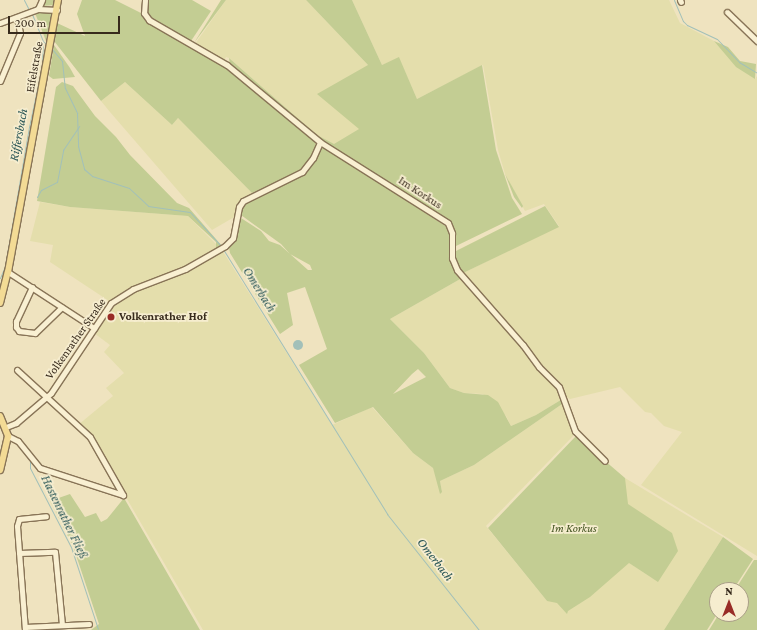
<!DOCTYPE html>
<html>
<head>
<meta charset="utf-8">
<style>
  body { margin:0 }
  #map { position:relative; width:757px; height:630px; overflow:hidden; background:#efe3bf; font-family:"Crimson Pro",serif }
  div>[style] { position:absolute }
  .farmland>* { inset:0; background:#e4deac }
  .green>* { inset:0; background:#c3cd93 }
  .water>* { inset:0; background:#a2c0b9 }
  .round { border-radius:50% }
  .stream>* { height:1px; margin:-0.5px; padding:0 0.5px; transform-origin:0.5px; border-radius:0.5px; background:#a2c0b9 }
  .roads { filter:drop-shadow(1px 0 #887457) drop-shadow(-1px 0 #887457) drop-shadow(0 1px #887457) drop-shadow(0 -1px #887457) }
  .minor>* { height:5px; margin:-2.5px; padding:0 2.5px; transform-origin:2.5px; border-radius:2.5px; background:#f9f0d2 }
  .major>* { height:6px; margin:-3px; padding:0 3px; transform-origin:3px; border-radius:3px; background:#f3db95 }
  .dots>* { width:11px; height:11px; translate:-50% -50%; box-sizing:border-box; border:2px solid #f6edcf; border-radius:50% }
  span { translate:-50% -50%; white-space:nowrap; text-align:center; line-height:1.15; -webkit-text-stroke:3.5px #f6edcf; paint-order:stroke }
  .street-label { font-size:12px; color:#372a1c }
  .poi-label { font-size:12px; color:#372a1c; font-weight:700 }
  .left { translate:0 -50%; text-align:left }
  .park-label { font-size:12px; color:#445422; font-style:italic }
  .water-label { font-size:13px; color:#2b5757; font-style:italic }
  .north { position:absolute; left:709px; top:582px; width:40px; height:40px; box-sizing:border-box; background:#f6edcf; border:1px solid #aa9f87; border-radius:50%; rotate:0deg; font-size:11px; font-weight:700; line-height:16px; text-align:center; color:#372a1c }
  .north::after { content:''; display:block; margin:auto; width:14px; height:18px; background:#982c26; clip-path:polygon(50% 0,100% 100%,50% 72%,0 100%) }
  .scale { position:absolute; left:8px; top:16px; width:112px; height:18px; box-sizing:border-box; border:2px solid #372a1c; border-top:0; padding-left:5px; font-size:12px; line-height:14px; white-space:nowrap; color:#372a1c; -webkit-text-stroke:3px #f6edcf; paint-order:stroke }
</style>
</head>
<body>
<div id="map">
  <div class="farmland">
    <div style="clip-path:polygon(226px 0,306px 0,368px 65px,360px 129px,334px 145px,317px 135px,229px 58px,226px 57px,224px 61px,195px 44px)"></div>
    <div style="clip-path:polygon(352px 0,669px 0,680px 23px,714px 41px,755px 79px,757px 76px,757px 556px,641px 485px,682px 432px,664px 426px,651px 413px,645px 412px,620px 387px,570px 399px,567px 397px,561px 386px,540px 367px,461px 274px,559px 226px,544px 204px,525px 211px,505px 174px,498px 150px,483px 65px,417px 99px,399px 58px,382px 65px)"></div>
    <div style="clip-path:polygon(125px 82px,172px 125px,178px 118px,252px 193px,242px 201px,236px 216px,212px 230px,110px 112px,101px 101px)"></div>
    <div style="clip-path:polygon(40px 202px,70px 207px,188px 216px,218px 246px,216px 249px,184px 268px,132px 288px,109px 301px,50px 262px,53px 245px,30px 241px)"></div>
    <div style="clip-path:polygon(222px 250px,332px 425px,372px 407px,413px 453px,433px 468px,442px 492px,440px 481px,474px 465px,565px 402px,575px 434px,486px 526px,547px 601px,616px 554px,652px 578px,614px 500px,625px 478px,723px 537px,664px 630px,203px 630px,91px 437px,78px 425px,113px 396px,106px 388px,124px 373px,104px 352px,110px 345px,94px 333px,113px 306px,134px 290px,167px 279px)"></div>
    <div style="clip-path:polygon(462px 278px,550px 378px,564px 398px,536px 415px,511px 426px,506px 416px,483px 394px,464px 393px,450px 388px,424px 353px,390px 319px)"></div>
  </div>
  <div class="green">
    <div style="clip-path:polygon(45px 0,55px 0,54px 5px,42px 6px)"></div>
    <div style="clip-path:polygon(82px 0,115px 0,139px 12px,227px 68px,314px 139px,316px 143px,312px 158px,296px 174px,252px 193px,178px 118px,172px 125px,125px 82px,101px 101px,54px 41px,57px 23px,85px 36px,77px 14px)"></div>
    <div style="clip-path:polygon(146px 0,192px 0,211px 11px,191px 41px,187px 42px,150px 19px,146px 14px)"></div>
    <div style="clip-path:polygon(221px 0,226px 0,194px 43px)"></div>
    <div style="clip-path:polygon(306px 0,352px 0,382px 65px,399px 57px,417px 99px,482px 65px,496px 150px,512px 198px,522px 214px,456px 246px,455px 232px,449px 222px,321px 140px,230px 65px,229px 58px,317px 135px,334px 144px,359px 129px,317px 94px,368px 65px)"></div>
    <div style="clip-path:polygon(41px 12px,51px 13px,52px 15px,46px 41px,35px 13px)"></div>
    <div style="clip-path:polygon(714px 41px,728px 47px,740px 61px,756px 64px,755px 79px,736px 67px)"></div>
    <div style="clip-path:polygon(54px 45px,70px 68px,75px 77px,53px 79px,49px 76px)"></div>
    <div style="clip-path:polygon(62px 82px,73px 86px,95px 116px,116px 137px,130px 155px,177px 203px,189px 208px,222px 246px,216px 249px,216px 242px,188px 216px,70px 207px,37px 201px,56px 87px)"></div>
    <div style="clip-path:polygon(evenodd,323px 146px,450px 229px,451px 258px,462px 278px,390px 319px,424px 353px,450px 388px,464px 393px,488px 395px,498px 402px,511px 426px,536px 415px,564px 398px,565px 402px,474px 465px,440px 481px,442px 492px,440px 494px,433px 468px,413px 453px,373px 407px,335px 423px,299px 365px,327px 349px,305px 287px,287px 293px,293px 325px,280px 334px,230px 253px,229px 248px,235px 238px,238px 219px,241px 218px,261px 231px,269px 241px,280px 245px,308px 270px,312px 270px,310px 265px,290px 254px,281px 244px,241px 215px,239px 211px,244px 202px,303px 173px,323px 146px,418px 369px,426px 377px,393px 394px,412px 374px,418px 369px)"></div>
    <div style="clip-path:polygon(505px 174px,523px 206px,522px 208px,514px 197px)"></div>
    <div style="clip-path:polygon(545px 206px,559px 227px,461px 274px,455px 264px,454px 252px)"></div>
    <div style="clip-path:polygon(576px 436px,625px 478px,628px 504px,672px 533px,678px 551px,658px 582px,629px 563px,590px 597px,568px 611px,567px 614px,557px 603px,547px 601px,488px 528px)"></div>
    <div style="clip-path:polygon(70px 494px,85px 517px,96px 513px,101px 522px,107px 519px,124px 498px,200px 630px,91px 630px,99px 624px,73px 546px,50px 501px)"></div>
    <div style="clip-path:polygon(723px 537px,753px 559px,733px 590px,717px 590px,717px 614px,707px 630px,664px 630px)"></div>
    <div style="clip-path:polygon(754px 560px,757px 560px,757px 630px,709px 630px,719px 614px,741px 614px,741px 590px,735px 590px)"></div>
  </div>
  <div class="water">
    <div class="round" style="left:293px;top:340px;width:10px;height:10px"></div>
  </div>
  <div class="stream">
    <div style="left:24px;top:0;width:11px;rotate:63deg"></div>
    <div style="left:674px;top:0;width:23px;rotate:67deg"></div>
    <div style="left:683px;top:21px;width:6px;rotate:45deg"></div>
    <div style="left:687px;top:25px;width:33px;rotate:25deg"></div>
    <div style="left:717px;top:39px;width:32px;rotate:46deg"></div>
    <div style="left:739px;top:62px;width:21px;rotate:31deg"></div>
    <div style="left:32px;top:14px;width:29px;rotate:68deg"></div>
    <div style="left:43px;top:41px;width:6px;rotate:45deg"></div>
    <div style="left:52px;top:49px;width:16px;rotate:50deg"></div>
    <div style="left:62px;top:61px;width:27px;rotate:84deg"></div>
    <div style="left:65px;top:88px;width:28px;rotate:64deg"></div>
    <div style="left:77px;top:113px;width:33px;rotate:88deg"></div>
    <div style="left:78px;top:146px;width:24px;rotate:75deg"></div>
    <div style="left:84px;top:169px;width:11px;rotate:41deg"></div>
    <div style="left:92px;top:176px;width:39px;rotate:18deg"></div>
    <div style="left:129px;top:188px;width:26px;rotate:43deg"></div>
    <div style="left:148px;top:206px;width:42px;rotate:8.1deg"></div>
    <div style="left:190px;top:212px;width:47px;rotate:47.6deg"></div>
    <div style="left:37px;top:197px;width:8px;rotate:-60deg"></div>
    <div style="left:41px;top:190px;width:18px;rotate:-27deg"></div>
    <div style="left:57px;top:182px;width:33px;rotate:-79deg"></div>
    <div style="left:63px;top:150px;width:29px;rotate:-56deg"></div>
    <div style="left:223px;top:249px;width:312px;rotate:58.2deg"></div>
    <div style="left:387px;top:514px;width:148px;rotate:51.6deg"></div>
    <div style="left:0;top:278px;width:13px;rotate:-67deg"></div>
    <div style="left:5px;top:266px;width:141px;rotate:-80.2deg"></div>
    <div style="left:29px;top:127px;width:62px;rotate:-78deg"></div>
    <div style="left:42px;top:66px;width:24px;rotate:-88deg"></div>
    <div style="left:30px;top:460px;width:8px;rotate:90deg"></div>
    <div style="left:30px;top:468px;width:89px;rotate:62.6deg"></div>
    <div style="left:71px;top:547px;width:86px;rotate:71.8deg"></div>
  </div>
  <div class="roads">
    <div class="minor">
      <div style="left:145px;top:0;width:13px;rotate:94deg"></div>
      <div style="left:144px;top:13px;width:9px;rotate:54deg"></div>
      <div style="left:149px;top:20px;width:90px;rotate:30deg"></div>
      <div style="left:227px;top:65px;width:121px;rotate:39.6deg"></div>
      <div style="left:320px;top:142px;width:151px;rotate:32.3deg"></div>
      <div style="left:448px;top:223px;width:11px;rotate:68deg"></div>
      <div style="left:452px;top:233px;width:25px;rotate:90deg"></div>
      <div style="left:452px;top:258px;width:13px;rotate:67deg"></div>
      <div style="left:457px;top:270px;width:100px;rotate:48.7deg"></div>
      <div style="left:523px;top:345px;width:27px;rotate:54deg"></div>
      <div style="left:539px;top:367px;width:28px;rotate:45deg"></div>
      <div style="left:559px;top:387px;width:47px;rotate:70deg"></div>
      <div style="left:575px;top:431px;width:42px;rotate:45deg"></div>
      <div style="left:680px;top:0;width:2px;rotate:63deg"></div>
      <div style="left:38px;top:9px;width:10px;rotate:-66deg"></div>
      <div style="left:727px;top:12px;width:42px;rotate:44deg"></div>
      <div style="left:0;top:23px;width:40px;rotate:-20.2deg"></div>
      <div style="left:38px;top:9px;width:19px;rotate:3deg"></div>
      <div style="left:0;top:81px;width:52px;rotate:-67.4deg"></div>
      <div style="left:20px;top:33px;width:16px;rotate:-101deg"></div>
      <div style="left:8px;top:272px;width:103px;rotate:33.1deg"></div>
      <div style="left:32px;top:287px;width:38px;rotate:115deg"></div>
      <div style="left:16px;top:321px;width:6px;rotate:90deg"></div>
      <div style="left:16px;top:327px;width:5px;rotate:53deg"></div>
      <div style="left:19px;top:331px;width:16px;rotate:7deg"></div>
      <div style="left:35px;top:333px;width:37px;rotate:-44deg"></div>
      <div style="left:17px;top:370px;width:99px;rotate:42.5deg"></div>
      <div style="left:90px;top:437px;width:67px;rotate:60.4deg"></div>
      <div style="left:6px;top:427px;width:11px;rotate:-22deg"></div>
      <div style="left:16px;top:423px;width:46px;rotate:-40.6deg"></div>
      <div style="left:51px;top:393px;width:108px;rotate:-56.3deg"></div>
      <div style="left:111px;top:303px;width:26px;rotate:-32deg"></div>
      <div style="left:133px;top:289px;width:56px;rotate:-21deg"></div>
      <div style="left:185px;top:269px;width:46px;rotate:-29.9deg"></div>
      <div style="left:225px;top:246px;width:11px;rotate:-45deg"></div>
      <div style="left:233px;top:238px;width:32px;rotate:-79deg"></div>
      <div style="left:239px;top:207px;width:7px;rotate:-56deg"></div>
      <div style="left:243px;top:201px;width:66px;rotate:-26.2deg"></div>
      <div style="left:302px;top:172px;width:18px;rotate:-52deg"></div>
      <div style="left:313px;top:158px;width:17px;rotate:-66deg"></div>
      <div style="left:8px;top:436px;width:11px;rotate:27deg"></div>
      <div style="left:18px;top:441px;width:35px;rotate:51deg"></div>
      <div style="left:40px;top:468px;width:87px;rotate:18deg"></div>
      <div style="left:19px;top:553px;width:36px;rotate:-2deg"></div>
      <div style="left:55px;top:552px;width:73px;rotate:84.5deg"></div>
      <div style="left:25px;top:627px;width:64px;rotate:-2.7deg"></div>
      <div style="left:25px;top:630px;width:104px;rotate:-94.4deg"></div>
      <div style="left:17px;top:526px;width:7px;rotate:-74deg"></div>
      <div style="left:19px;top:519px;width:27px;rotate:-6deg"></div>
    </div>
    <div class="major">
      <div style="left:0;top:303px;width:32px;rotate:-76deg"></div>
      <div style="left:8px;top:272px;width:277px;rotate:-79.6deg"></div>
      <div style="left:0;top:416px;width:22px;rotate:68deg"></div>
      <div style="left:8px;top:436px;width:35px;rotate:103deg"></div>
    </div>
  </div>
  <div class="dots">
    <div style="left:111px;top:317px;background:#982c26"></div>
  </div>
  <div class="street-label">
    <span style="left:35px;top:67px;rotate:-80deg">Eifelstraße</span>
    <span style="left:420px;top:193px;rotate:33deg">Im Korkus</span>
    <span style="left:76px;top:339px;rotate:-55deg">Volkenrather Straße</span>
  </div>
  <div class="poi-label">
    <span class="left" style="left:119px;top:317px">Volkenrather Hof</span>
  </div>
  <div class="park-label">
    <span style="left:574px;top:529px">Im Korkus</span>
  </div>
  <div class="water-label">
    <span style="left:19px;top:135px;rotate:-79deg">Riffersbach</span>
    <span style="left:259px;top:290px;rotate:58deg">Omerbach</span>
    <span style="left:64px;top:517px;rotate:64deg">Hastenrather Fließ</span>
    <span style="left:435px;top:560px;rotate:52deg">Omerbach</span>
  </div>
  <div class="north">N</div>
  <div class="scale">200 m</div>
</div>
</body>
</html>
